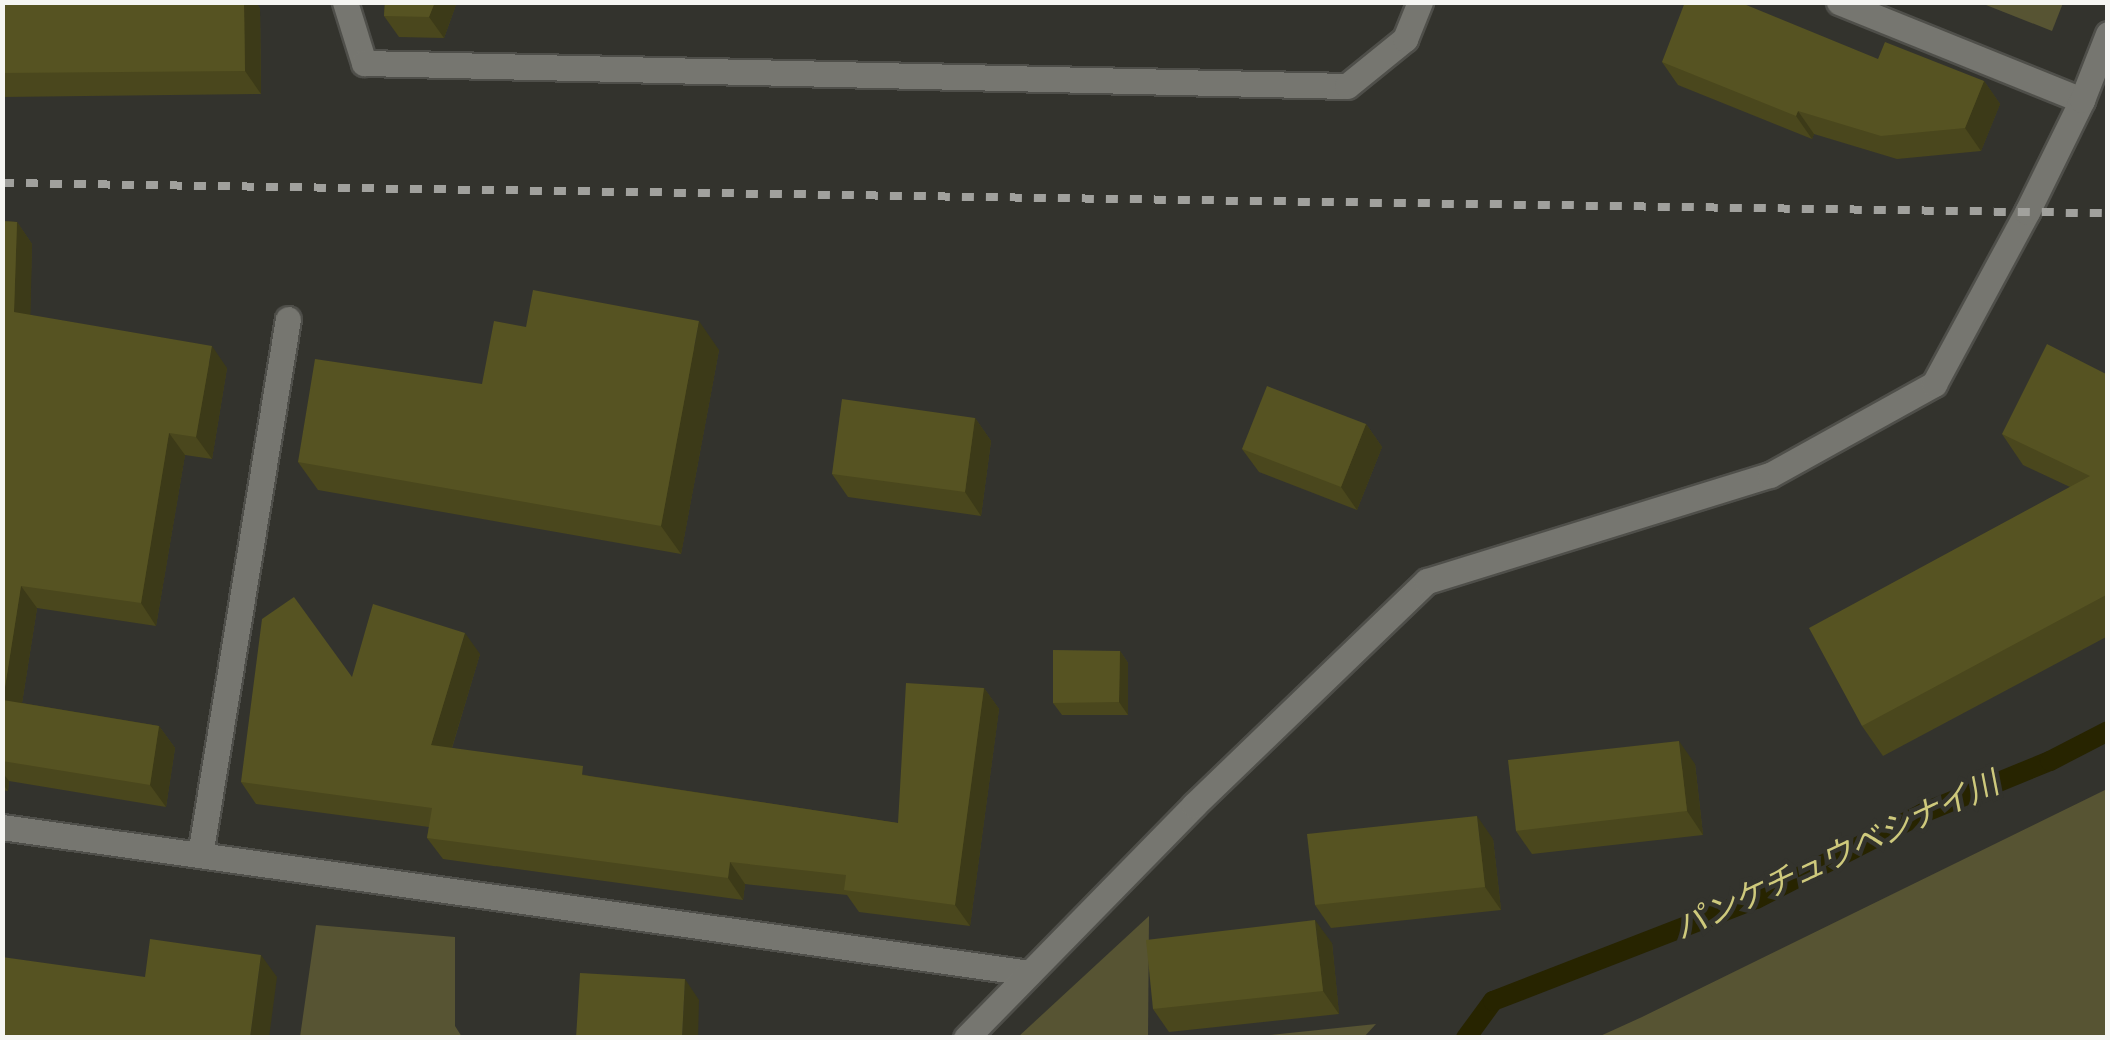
<!DOCTYPE html>
<html>
<head>
<meta charset="utf-8">
<style>
  body { margin:0 }
  #map { position:relative; width:2110px; height:1040px; overflow:hidden; background:#33332d; font-family:"Noto Sans","Noto Sans JP",sans-serif }
  div>[style] { position:absolute }
  .green>* { inset:0; background:#575433 }
  .stream>* { height:20px; margin:-10px; padding:0 10px; transform-origin:10px; border-radius:10px; background:#272400 }
  .roads { filter:drop-shadow(2px 0 #4f4f4a) drop-shadow(-2px 0 #4f4f4a) drop-shadow(0 2px #4f4f4a) drop-shadow(0 -2px #4f4f4a) }
  .lane>* { height:25px; margin:-12.5px; padding:0 12.5px; transform-origin:12.5px; border-radius:12.5px; background:#767670 }
  .street>* { height:25px; margin:-12.5px; padding:0 12.5px; transform-origin:12.5px; border-radius:12.5px; background:#767670 }
  .rail>* { height:8px; margin-top:-4px; transform-origin:0; background:repeating-linear-gradient(90deg,#a1a19d 0 12px,transparent 0 24px) }
  .wall>* { inset:0; background:#4a471d }
  .shaded-wall>* { inset:0; background:#3c3a18 }
  .building>* { inset:0; background:#565322 }
  span { translate:-50% -50%; white-space:nowrap; text-align:center; line-height:1.15; -webkit-text-stroke:9px #33332d; paint-order:stroke }
  .water-label { font-size:32px; color:#cec97c; font-style:italic }
  .frame { position:absolute; inset:0; border:5px solid #f5f5f2; pointer-events:none }
</style>
</head>
<body>
<div id="map">
  <div class="green">
    <div style="clip-path:polygon(1981px 3px,2063px 3px,2052px 31px)"></div>
    <div style="clip-path:polygon(2107px 789px,2107px 1037px,1598px 1037px,1642px 1017px)"></div>
    <div style="clip-path:polygon(1149px 916px,1148px 1037px,1018px 1037px)"></div>
    <div style="clip-path:polygon(316px 925px,455px 937px,455px 1026px,462px 1037px,300px 1037px)"></div>
    <div style="clip-path:polygon(1376px 1024px,1364px 1037px,1250px 1037px)"></div>
  </div>
  <div class="stream">
    <div style="left:1466px;top:1038px;width:46px;rotate:-53.9deg"></div>
    <div style="left:1493px;top:1001px;width:282px;rotate:-21.2deg"></div>
    <div style="left:1756px;top:899px;width:188px;rotate:-27.2deg"></div>
    <div style="left:1923px;top:813px;width:137px;rotate:-22.3deg"></div>
    <div style="left:2050px;top:761px;width:65px;rotate:-27.3deg"></div>
  </div>
  <div class="roads">
    <div class="lane">
      <div style="left:1839px;top:2px;width:262px;rotate:22deg"></div>
      <div style="left:200px;top:855px;width:543px;rotate:-80.68deg"></div>
    </div>
    <div class="street">
      <div style="left:345px;top:2px;width:64px;rotate:72.7deg"></div>
      <div style="left:364px;top:63px;width:983px;rotate:1.34deg"></div>
      <div style="left:1347px;top:86px;width:75px;rotate:-39deg"></div>
      <div style="left:1405px;top:39px;width:40px;rotate:-68deg"></div>
      <div style="left:2px;top:827px;width:1037px;rotate:8.09deg"></div>
      <div style="left:966px;top:1038px;width:326px;rotate:-45.6deg"></div>
      <div style="left:1194px;top:805px;width:323px;rotate:-43.9deg"></div>
      <div style="left:1427px;top:581px;width:359px;rotate:-17.2deg"></div>
      <div style="left:1770px;top:475px;width:188px;rotate:-29deg"></div>
      <div style="left:1934px;top:384px;width:196px;rotate:-61.6deg"></div>
      <div style="left:2027px;top:212px;width:125px;rotate:-63.8deg"></div>
      <div style="left:2082px;top:100px;width:71px;rotate:-68.5deg"></div>
    </div>
  </div>
  <div class="rail">
    <div style="left:2px;top:183px;width:2106px;rotate:0.82deg"></div>
  </div>
  <div class="wall">
    <div style="clip-path:polygon(2px 2px,256px 2px,260px 9px,261px 94px,2px 97px)"></div>
    <div style="clip-path:polygon(385px 2px,457px 2px,444px 38px,399px 37px,384px 16px)"></div>
    <div style="clip-path:polygon(1878px 59px,1984px 81px,2000px 104px,1981px 151px,1897px 159px,1814px 134px,1812px 139px,1678px 85px,1662px 62px)"></div>
    <div style="clip-path:polygon(2px 221px,17px 222px,32px 244px,30px 315px,227px 368px,212px 459px,185px 455px,156px 626px,37px 608px,22px 703px,159px 726px,175px 748px,166px 807px,9px 781px,8px 791px,2px 790px)"></div>
    <div style="clip-path:polygon(526px 327px,719px 350px,681px 554px,318px 490px,298px 462px,482px 384px)"></div>
    <div style="clip-path:polygon(2108px 375px,2108px 636px,1883px 756px,1862px 726px,2070px 487px,2023px 465px,2002px 434px)"></div>
    <div style="clip-path:polygon(975px 418px,991px 441px,981px 516px,848px 497px,832px 474px)"></div>
    <div style="clip-path:polygon(1366px 424px,1382px 447px,1357px 510px,1259px 472px,1242px 449px)"></div>
    <div style="clip-path:polygon(1120px 651px,1128px 663px,1128px 715px,1062px 715px,1053px 703px)"></div>
    <div style="clip-path:polygon(480px 654px,452px 748px,590px 776px,898px 823px,984px 688px,999px 709px,970px 926px,859px 912px,847px 895px,745px 884px,743px 900px,443px 859px,427px 838px,429px 827px,256px 804px,241px 782px,352px 677px)"></div>
    <div style="clip-path:polygon(1695px 764px,1703px 835px,1532px 854px,1516px 831px)"></div>
    <div style="clip-path:polygon(1493px 839px,1501px 910px,1331px 928px,1315px 905px)"></div>
    <div style="clip-path:polygon(1332px 943px,1339px 1014px,1169px 1032px,1153px 1009px)"></div>
  </div>
  <div class="shaded-wall">
    <div style="clip-path:polygon(244px 2px,256px 2px,260px 9px,261px 94px,245px 71px)"></div>
    <div style="clip-path:polygon(435px 2px,457px 2px,444px 38px,429px 17px)"></div>
    <div style="clip-path:polygon(1984px 81px,2000px 104px,1981px 151px,1965px 128px)"></div>
    <div style="clip-path:polygon(1798px 111px,1814px 134px,1812px 139px,1796px 116px)"></div>
    <div style="clip-path:polygon(17px 222px,32px 244px,30px 335px,14px 312px)"></div>
    <div style="clip-path:polygon(699px 321px,719px 350px,681px 554px,661px 526px)"></div>
    <div style="clip-path:polygon(212px 346px,227px 368px,212px 459px,196px 437px)"></div>
    <div style="clip-path:polygon(975px 418px,991px 441px,981px 516px,965px 492px)"></div>
    <div style="clip-path:polygon(1366px 424px,1382px 447px,1357px 510px,1341px 487px)"></div>
    <div style="clip-path:polygon(169px 433px,185px 455px,156px 626px,141px 603px)"></div>
    <div style="clip-path:polygon(21px 586px,37px 608px,19px 722px,3px 700px)"></div>
    <div style="clip-path:polygon(465px 633px,480px 654px,446px 767px,431px 745px)"></div>
    <div style="clip-path:polygon(1120px 651px,1128px 663px,1128px 715px,1119px 702px)"></div>
    <div style="clip-path:polygon(984px 688px,999px 709px,970px 926px,955px 905px)"></div>
    <div style="clip-path:polygon(159px 726px,175px 748px,166px 807px,150px 785px)"></div>
    <div style="clip-path:polygon(1679px 741px,1695px 764px,1703px 835px,1687px 811px)"></div>
    <div style="clip-path:polygon(2px 772px,9px 781px,8px 791px,2px 783px)"></div>
    <div style="clip-path:polygon(1477px 816px,1493px 839px,1501px 910px,1485px 887px)"></div>
    <div style="clip-path:polygon(730px 862px,745px 884px,743px 900px,728px 878px)"></div>
    <div style="clip-path:polygon(1315px 920px,1332px 943px,1339px 1014px,1323px 991px)"></div>
    <div style="clip-path:polygon(261px 955px,277px 977px,269px 1038px,250px 1038px)"></div>
    <div style="clip-path:polygon(685px 979px,699px 1000px,698px 1038px,682px 1038px)"></div>
  </div>
  <div class="building">
    <div style="clip-path:polygon(2px 2px,244px 2px,245px 71px,2px 73px)"></div>
    <div style="clip-path:polygon(385px 2px,435px 2px,429px 17px,384px 16px)"></div>
    <div style="clip-path:polygon(1685px 2px,1739px 2px,1878px 59px,1885px 42px,1984px 81px,1965px 128px,1881px 136px,1798px 111px,1796px 116px,1662px 62px)"></div>
    <div style="clip-path:polygon(2px 221px,17px 222px,14px 312px,212px 346px,196px 437px,169px 433px,141px 603px,21px 586px,3px 700px,159px 726px,150px 785px,2px 761px)"></div>
    <div style="clip-path:polygon(533px 290px,699px 321px,661px 526px,298px 462px,315px 359px,482px 384px,494px 321px,526px 327px)"></div>
    <div style="clip-path:polygon(2047px 344px,2108px 375px,2108px 594px,1862px 726px,1809px 628px,2090px 476px,2002px 434px)"></div>
    <div style="clip-path:polygon(1267px 386px,1366px 424px,1341px 487px,1242px 449px)"></div>
    <div style="clip-path:polygon(842px 399px,975px 418px,965px 492px,832px 474px)"></div>
    <div style="clip-path:polygon(294px 597px,352px 677px,373px 604px,465px 633px,431px 745px,583px 766px,582px 775px,898px 823px,906px 683px,984px 688px,955px 905px,844px 890px,846px 875px,730px 862px,728px 878px,427px 838px,432px 808px,241px 782px,262px 619px)"></div>
    <div style="clip-path:polygon(1053px 650px,1120px 651px,1119px 702px,1053px 703px)"></div>
    <div style="clip-path:polygon(1679px 741px,1687px 811px,1516px 831px,1508px 760px)"></div>
    <div style="clip-path:polygon(1477px 816px,1485px 887px,1315px 905px,1307px 834px)"></div>
    <div style="clip-path:polygon(1315px 920px,1323px 991px,1153px 1009px,1146px 940px)"></div>
    <div style="clip-path:polygon(150px 939px,261px 955px,250px 1038px,2px 1038px,2px 957px,145px 977px)"></div>
    <div style="clip-path:polygon(580px 973px,685px 979px,682px 1038px,576px 1038px)"></div>
  </div>
  <div class="water-label">
    <span style="left:1836px;top:855px;rotate:-25deg">パンケチュウベシナイ川</span>
  </div>
  <div class="frame"></div>
</div>
</body>
</html>
